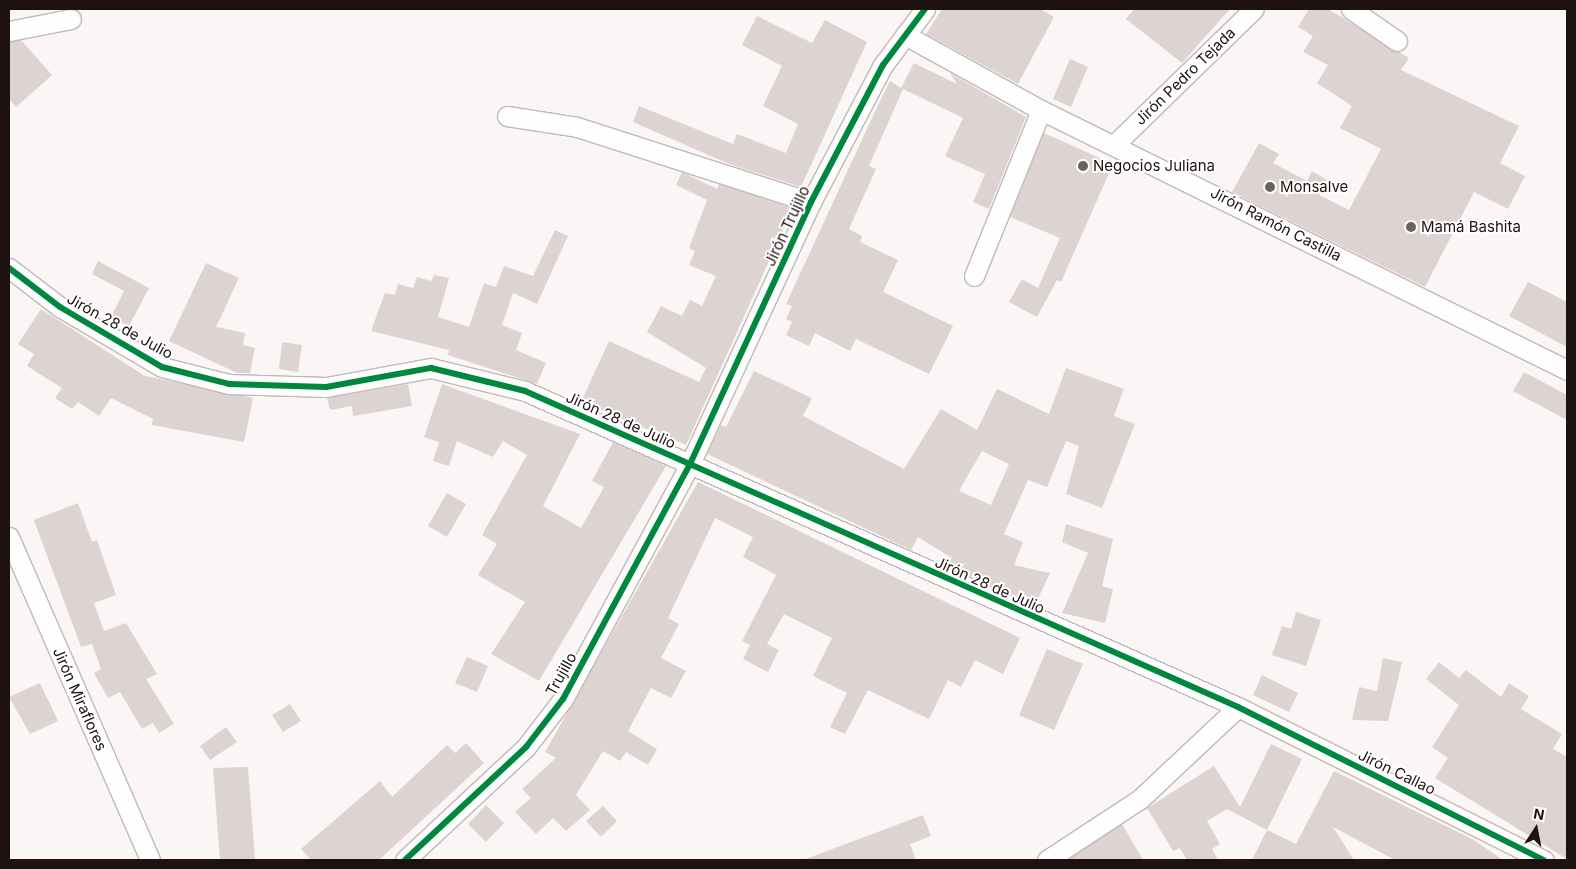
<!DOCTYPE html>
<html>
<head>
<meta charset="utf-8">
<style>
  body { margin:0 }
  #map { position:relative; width:1576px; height:869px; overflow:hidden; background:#fbf6f6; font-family:Inter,sans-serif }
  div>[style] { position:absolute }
  .building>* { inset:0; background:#dcd3d2 }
  .roads { filter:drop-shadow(1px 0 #c1b8b7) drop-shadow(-1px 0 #c1b8b7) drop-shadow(0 1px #c1b8b7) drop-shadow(0 -1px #c1b8b7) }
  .street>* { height:19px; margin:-9.5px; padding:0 9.5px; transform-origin:9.5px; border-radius:9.5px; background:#fefefe }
  .cycleway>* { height:6px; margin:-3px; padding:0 3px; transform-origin:3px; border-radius:3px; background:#00873e }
  .dots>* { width:14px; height:14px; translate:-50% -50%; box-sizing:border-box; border:2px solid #fff; border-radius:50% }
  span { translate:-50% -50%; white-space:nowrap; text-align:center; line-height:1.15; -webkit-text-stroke:4px #fff; paint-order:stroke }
  .street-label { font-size:15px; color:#1e1210 }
  .poi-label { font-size:15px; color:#1e1210 }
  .left { translate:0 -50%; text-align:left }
  .frame { position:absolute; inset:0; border:10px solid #1e1210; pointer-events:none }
  .north { position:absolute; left:1511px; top:804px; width:50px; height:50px; -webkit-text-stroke:4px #fff; paint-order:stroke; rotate:11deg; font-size:14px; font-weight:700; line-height:20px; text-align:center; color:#1e1210 }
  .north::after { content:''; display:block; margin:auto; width:18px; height:22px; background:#1e1210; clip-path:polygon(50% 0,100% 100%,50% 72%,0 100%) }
</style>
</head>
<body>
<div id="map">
  <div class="building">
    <div style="clip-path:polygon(942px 9px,1040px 9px,1054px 17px,1018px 84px,926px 34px)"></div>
    <div style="clip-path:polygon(1134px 9px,1230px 9px,1182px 63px,1126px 19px)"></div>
    <div style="clip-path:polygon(1309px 9px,1328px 9px,1409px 58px,1401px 70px,1519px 126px,1500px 163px,1525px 176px,1508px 209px,1474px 192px,1425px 287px,1232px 192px,1259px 143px,1279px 154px,1273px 163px,1307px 181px,1312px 171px,1327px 180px,1319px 195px,1349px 210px,1381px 149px,1340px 128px,1352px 106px,1317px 83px,1328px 65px,1303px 52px,1313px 36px,1298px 27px)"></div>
    <div style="clip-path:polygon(757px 16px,812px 43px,825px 20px,867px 42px,801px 187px,729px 164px,633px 122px,639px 106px,733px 144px,737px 134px,786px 153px,798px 124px,763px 106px,782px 66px,742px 45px)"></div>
    <div style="clip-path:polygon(21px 40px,52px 75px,16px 107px,9px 99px,9px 42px)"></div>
    <div style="clip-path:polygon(1070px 59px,1088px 67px,1071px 107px,1053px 99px)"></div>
    <div style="clip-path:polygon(914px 63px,957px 84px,950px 73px,1026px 117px,989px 209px,973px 202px,985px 174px,945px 156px,963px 118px,903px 89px,869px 166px,876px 169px,849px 229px,862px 236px,860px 242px,898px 260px,883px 292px,953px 326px,929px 374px,856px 339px,850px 351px,815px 333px,809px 346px,786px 335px,792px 322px,786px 319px,792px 306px,786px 304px,878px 105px,890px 81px,901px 88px)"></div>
    <div style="clip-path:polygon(1044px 133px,1113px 164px,1061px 282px,1057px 280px,1037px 317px,1009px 302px,1022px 279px,1038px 288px,1060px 238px,1010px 217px)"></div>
    <div style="clip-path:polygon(682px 172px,717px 189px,719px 184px,793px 208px,686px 445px,581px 402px,609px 341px,699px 382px,706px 368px,647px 332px,661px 306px,682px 316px,690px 300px,702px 306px,716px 276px,689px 265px,695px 251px,689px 248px,707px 200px,676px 185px)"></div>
    <div style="clip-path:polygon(555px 230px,568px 236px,537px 304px,513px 293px,502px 325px,522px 333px,516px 350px,546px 363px,537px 384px,448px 355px,449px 350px,371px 331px,385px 293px,395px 295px,398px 284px,413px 288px,417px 277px,431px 281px,434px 275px,449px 278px,438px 317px,469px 327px,484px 283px,496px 287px,504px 266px,533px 276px)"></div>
    <div style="clip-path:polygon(98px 261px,149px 288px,129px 326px,111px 317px,124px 291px,92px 274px)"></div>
    <div style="clip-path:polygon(206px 263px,239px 278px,216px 327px,245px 333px,243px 345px,255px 348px,250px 373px,237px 373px,169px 341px)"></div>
    <div style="clip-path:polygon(1528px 282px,1567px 302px,1567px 347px,1509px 316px)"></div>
    <div style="clip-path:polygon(41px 309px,145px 376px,253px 398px,244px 442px,152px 425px,153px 419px,111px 398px,99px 416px,78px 402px,72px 409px,55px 398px,62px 388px,27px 366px,34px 354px,18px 344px)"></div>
    <div style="clip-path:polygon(282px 342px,302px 345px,298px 372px,279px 369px)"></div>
    <div style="clip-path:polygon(evenodd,1066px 368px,1124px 389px,1114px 416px,1135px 424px,1102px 508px,1066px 494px,1079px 446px,1066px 441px,1047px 487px,1028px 480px,1004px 534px,1023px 542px,1014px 565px,1050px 573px,1035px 605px,948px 566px,952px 558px,918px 537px,911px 550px,707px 454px,721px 425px,726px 427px,754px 371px,812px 398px,803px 416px,904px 469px,941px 409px,977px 430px,997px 389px,1049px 414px,1066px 368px,982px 451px,1009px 464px,991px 505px,959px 491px,982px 451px)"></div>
    <div style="clip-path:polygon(1524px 372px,1567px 395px,1567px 420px,1513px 391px)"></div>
    <div style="clip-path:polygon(408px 384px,412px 406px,353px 416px,352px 406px,330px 410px,327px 398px)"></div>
    <div style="clip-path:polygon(442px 384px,580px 434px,543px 506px,581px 528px,604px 487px,592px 481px,613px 442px,666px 466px,539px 681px,491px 654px,525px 602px,478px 575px,497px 544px,482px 535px,527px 455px,503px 441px,493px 457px,457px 441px,449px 466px,433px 461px,439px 442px,424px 437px)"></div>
    <div style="clip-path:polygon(698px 482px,1020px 638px,1003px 674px,975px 660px,961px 687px,948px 680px,929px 719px,868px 690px,845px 734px,830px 727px,847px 693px,813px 676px,832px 638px,784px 614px,767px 644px,779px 650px,768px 672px,743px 659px,750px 645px,742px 641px,776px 575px,743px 557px,753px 537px,715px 518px,668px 618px,679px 624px,661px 658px,686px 671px,671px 698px,651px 688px,628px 731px,657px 749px,648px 765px,626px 752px,620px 761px,603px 751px,576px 795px,590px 810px,566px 831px,553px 818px,536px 834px,515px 812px,531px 798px,522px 789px,556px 758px,545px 752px)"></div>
    <div style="clip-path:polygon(447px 493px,466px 504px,447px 537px,428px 526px)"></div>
    <div style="clip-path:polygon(78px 503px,92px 542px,97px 540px,116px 595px,94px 603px,104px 631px,126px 623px,157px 674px,146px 679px,174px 724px,159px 733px,153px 723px,142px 729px,120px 692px,108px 698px,94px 673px,101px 669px,92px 644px,81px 647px,34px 520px)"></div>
    <div style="clip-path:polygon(1066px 524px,1113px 539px,1102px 586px,1113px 589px,1105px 623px,1062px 613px,1088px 553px,1062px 542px)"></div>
    <div style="clip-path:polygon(1296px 612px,1321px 620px,1306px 666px,1272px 655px,1282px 626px,1291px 629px)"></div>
    <div style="clip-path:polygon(1047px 649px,1083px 664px,1054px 730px,1019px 715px)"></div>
    <div style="clip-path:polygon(467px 657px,488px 666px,477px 692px,455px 683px)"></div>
    <div style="clip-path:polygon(1383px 658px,1402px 662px,1388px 721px,1352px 720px,1359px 687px,1377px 691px)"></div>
    <div style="clip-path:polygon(1439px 662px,1459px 678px,1466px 670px,1501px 697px,1509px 683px,1529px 696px,1521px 709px,1562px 734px,1553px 749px,1567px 757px,1567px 859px,1435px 778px,1448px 758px,1432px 747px,1459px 705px,1426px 679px)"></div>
    <div style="clip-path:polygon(1262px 675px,1298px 693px,1289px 712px,1253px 695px)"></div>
    <div style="clip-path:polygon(40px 683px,58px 721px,30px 734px,9px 697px)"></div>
    <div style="clip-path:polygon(290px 704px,301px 721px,283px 732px,272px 715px)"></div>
    <div style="clip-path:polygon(226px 727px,237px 742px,210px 760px,200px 746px)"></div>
    <div style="clip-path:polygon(466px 743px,484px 763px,379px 860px,311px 860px,301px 849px,380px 781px,392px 797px,447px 745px,455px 753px)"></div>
    <div style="clip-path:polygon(1271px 744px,1302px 759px,1267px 830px,1227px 809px,1207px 821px,1220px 844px,1212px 849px,1218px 860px,1187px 860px,1180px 848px,1173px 851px,1147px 808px,1214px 766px,1240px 807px)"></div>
    <div style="clip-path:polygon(248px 767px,255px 860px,220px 860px,213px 768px)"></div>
    <div style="clip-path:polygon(1334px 771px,1474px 840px,1503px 860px,1395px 860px,1333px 827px,1354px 860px,1252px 860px,1267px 830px,1296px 844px)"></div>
    <div style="clip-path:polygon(486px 805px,504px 823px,486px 842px,468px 824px)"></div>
    <div style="clip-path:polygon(603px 806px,617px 821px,601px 837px,586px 821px)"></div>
    <div style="clip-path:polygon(923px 815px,931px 836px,910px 844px,916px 860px,803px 860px)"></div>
    <div style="clip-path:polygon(1122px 824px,1143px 860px,1067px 860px)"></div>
  </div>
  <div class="roads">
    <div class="street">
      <div style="left:1351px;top:9px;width:56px;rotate:34.8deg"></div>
      <div style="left:9px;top:31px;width:63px;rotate:-11deg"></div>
      <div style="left:905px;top:35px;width:155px;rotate:28.9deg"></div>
      <div style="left:1041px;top:110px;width:587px;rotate:26.3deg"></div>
      <div style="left:507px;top:116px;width:71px;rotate:8.9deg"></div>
      <div style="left:577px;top:127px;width:246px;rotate:17.8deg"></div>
      <div style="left:1116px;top:143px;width:192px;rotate:-44.2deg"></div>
      <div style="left:9px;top:268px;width:64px;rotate:37.4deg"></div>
      <div style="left:60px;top:307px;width:118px;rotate:30.5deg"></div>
      <div style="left:162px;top:367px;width:69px;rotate:14.2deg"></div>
      <div style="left:229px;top:384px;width:97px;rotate:1.8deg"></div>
      <div style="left:326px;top:387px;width:107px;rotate:-10.3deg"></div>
      <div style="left:431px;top:368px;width:97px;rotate:13.7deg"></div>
      <div style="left:525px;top:391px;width:780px;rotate:23.9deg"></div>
      <div style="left:1238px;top:707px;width:342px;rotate:26.6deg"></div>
      <div style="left:974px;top:276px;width:179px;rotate:-68deg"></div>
      <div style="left:9px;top:537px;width:352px;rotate:66.4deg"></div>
      <div style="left:405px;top:860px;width:166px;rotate:-43deg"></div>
      <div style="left:526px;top:747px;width:61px;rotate:-52.4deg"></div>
      <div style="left:563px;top:699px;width:267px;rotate:-61.6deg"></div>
      <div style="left:690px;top:464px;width:289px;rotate:-65.2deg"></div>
      <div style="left:811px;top:202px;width:155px;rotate:-62.3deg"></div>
      <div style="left:883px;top:65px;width:70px;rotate:-53.1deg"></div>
      <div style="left:1047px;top:860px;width:111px;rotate:-33.3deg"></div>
      <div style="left:1140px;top:799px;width:134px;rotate:-43.2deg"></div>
    </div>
  </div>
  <div class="cycleway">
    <div style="left:9px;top:268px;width:64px;rotate:37.4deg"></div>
    <div style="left:60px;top:307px;width:118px;rotate:30.5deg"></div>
    <div style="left:162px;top:367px;width:69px;rotate:14.2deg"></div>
    <div style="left:229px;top:384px;width:97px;rotate:1.8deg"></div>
    <div style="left:326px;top:387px;width:107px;rotate:-10.3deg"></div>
    <div style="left:431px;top:368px;width:97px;rotate:13.7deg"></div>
    <div style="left:525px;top:391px;width:780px;rotate:23.9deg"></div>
    <div style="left:1238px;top:707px;width:342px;rotate:26.6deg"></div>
    <div style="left:405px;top:860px;width:166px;rotate:-43deg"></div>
    <div style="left:526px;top:747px;width:61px;rotate:-52.4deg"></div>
    <div style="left:563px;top:699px;width:267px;rotate:-61.6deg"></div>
    <div style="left:690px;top:464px;width:289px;rotate:-65.2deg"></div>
    <div style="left:811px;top:202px;width:155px;rotate:-62.3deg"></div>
    <div style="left:883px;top:65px;width:70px;rotate:-53.1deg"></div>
  </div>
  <div class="dots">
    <div style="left:1083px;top:166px;background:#6b6260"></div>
    <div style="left:1270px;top:187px;background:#6b6260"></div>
    <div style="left:1411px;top:227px;background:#6b6260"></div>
  </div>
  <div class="street-label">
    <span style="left:1185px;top:76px;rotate:-44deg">Jirón Pedro Tejada</span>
    <span style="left:1276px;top:224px;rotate:27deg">Jirón Ramón Castilla</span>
    <span style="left:787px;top:226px;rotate:-65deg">Jirón Trujillo</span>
    <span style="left:120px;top:326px;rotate:29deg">Jirón 28 de Julio</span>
    <span style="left:621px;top:420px;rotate:24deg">Jirón 28 de Julio</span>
    <span style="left:990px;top:585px;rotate:24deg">Jirón 28 de Julio</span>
    <span style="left:561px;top:674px;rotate:-61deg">Trujillo</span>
    <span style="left:80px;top:699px;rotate:66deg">Jirón Miraflores</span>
    <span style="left:1397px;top:772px;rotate:26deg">Jirón Callao</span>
  </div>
  <div class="poi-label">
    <span class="left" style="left:1093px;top:166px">Negocios Juliana</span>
    <span class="left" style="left:1280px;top:187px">Monsalve</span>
    <span class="left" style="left:1421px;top:227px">Mamá Bashita</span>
  </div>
  <div class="frame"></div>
  <div class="north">N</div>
</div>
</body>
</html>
